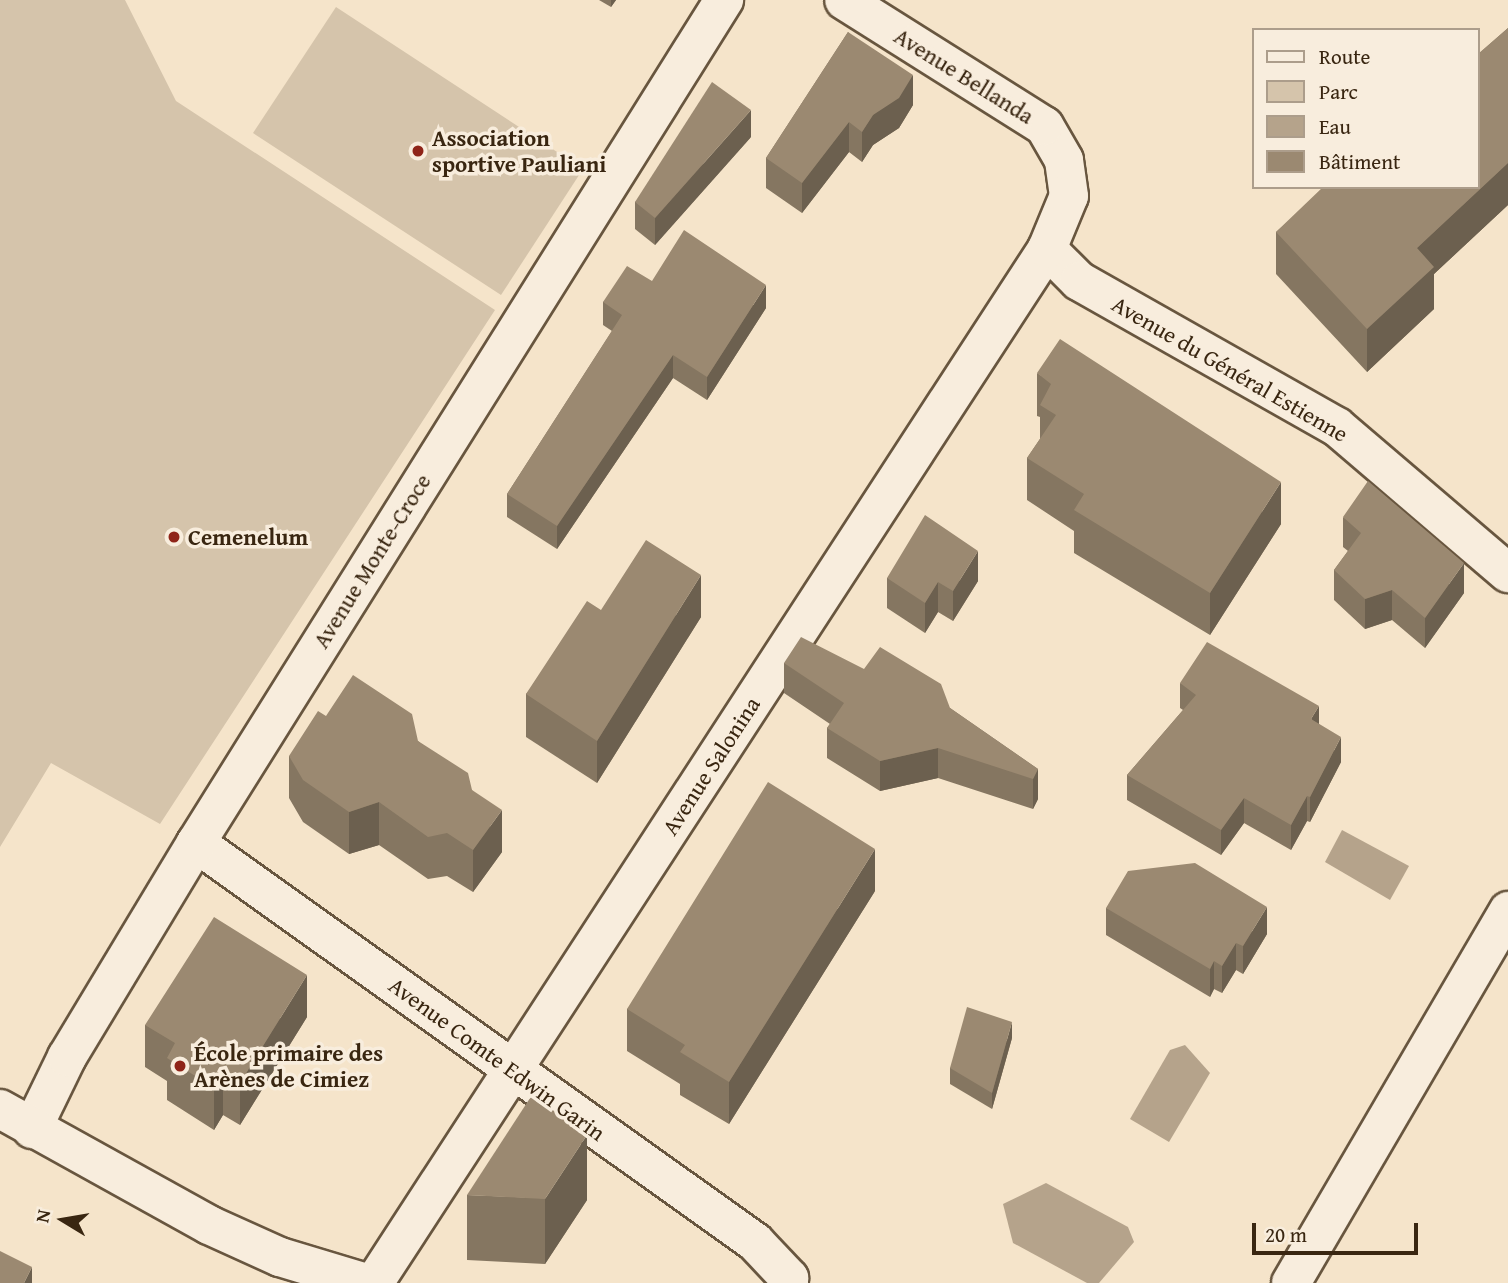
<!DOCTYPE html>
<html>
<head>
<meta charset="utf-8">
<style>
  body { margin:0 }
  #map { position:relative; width:1508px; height:1283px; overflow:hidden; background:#f5e4ca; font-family:"Gentium Book Plus",serif }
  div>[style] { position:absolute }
  .green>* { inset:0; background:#d5c4ab }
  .water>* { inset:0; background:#b5a38b }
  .roads { filter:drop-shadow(2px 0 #68563f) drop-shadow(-2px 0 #68563f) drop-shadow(0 2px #68563f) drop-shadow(0 -2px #68563f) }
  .street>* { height:38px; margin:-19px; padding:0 19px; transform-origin:19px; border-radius:19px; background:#f8eddd }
  .secondary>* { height:38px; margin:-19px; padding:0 19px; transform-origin:19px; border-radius:19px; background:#f8eddd }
  .wall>* { inset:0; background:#857661 }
  .shaded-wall>* { inset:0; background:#6c604f }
  .building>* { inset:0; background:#9b8971 }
  .dots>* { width:19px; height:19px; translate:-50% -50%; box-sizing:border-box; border:4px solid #f8eddd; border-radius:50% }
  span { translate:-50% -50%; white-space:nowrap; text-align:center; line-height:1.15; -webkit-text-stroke:7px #f8eddd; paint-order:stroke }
  .street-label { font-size:23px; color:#392611 }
  .poi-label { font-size:23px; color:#392611; font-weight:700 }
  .left { translate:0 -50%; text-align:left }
  .legend { position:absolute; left:1252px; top:28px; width:228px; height:161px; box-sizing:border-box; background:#f8eddd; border:2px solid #ac9d8b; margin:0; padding:9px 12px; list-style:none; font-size:21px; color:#392611 }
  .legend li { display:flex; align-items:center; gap:14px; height:35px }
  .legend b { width:35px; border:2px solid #ac9d8b }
  .north { position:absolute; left:28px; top:1185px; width:70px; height:70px; -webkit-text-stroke:5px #f8eddd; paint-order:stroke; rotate:281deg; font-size:19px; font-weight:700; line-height:28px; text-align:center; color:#392611 }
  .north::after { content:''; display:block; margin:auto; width:24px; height:32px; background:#392611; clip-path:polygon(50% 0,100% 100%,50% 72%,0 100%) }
  .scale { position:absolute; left:1252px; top:1223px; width:166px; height:32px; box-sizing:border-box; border:4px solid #392611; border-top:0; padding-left:9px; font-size:21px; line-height:24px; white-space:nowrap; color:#392611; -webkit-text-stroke:5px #f8eddd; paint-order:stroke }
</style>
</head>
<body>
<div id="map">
  <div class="green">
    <div style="clip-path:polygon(0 0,125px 0,176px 101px,495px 310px,160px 824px,51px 763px,0 847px)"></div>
    <div style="clip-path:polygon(336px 7px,583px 169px,501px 295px,253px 133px)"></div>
  </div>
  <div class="water">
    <div style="clip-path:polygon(1342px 830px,1409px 866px,1390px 900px,1325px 862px)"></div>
    <div style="clip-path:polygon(1185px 1045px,1210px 1073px,1169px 1142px,1130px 1119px,1170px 1050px)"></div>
    <div style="clip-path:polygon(1046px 1183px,1128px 1227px,1134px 1242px,1099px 1283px,1087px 1283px,1013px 1243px,1003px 1204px)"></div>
  </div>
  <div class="roads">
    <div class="street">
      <div style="left:1047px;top:249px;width:45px;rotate:45deg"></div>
      <div style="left:1079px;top:281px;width:296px;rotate:29.5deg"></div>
      <div style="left:1337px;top:427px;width:225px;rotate:40.5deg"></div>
      <div style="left:196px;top:843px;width:687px;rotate:35.52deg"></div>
      <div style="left:755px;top:1242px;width:50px;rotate:46.6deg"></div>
      <div style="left:789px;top:1278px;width:5px;rotate:90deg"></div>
      <div style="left:32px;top:1129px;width:80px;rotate:-64.1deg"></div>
      <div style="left:67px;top:1057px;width:250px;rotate:-58.9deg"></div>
      <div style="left:196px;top:843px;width:995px;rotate:-57.94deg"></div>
      <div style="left:374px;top:1283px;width:1234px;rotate:-56.94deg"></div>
      <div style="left:1047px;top:249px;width:57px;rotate:-67.5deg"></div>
      <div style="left:1069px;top:196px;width:36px;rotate:-98deg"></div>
      <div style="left:1064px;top:160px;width:39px;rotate:-120deg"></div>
      <div style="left:1044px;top:126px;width:236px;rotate:-147.8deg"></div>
      <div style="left:1291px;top:1283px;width:431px;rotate:-59.7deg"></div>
    </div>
    <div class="secondary">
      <div style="left:0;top:1109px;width:239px;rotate:29deg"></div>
      <div style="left:209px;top:1225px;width:78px;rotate:24.3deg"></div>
      <div style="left:280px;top:1257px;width:90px;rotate:16.8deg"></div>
    </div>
  </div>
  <div class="wall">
    <div style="clip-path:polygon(599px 0,616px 0,611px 7px)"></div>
    <div style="clip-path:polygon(1508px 28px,1508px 205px,1434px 274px,1434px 309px,1367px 372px,1276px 274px,1276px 232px)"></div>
    <div style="clip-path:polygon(848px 32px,913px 105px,899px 128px,873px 145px,862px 162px,849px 152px,802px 213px,766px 188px,766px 158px)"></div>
    <div style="clip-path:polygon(751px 137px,655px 245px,635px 229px,635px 202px)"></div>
    <div style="clip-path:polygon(652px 281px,766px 308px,707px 400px,673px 378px,557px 549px,507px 517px,507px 494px,612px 331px,603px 325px,603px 302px)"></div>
    <div style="clip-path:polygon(1037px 373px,1281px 524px,1210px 635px,1074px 553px,1074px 531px,1027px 500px,1027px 458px,1040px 439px,1040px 417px,1037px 416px)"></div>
    <div style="clip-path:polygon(1343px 517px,1464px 593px,1425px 648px,1392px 620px,1365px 629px,1334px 600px,1334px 570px,1348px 551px,1343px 547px)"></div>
    <div style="clip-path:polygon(887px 578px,978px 581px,953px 621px,938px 612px,925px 633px,887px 608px)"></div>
    <div style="clip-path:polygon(601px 610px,701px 617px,597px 783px,526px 737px,526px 694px)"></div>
    <div style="clip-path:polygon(784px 663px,864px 669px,950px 708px,1038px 769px,1038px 799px,1033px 809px,938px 778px,880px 791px,827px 758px,827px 728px,830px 724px,784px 693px)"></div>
    <div style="clip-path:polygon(1180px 683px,1319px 724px,1341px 762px,1310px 822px,1307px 821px,1291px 850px,1244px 823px,1221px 855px,1127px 800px,1127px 775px,1183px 710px,1180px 708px)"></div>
    <div style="clip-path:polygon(418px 741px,472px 790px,502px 852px,473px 892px,447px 876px,428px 879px,379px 845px,349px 854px,303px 822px,289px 798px,289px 756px)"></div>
    <div style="clip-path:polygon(875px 891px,729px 1124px,680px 1095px,680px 1084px,627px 1051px,627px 1009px)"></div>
    <div style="clip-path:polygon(1106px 908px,1267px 934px,1243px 974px,1236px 970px,1222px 993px,1214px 989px,1210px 997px,1106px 935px)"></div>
    <div style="clip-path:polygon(307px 1017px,240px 1125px,223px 1115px,214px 1130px,167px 1100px,167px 1081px,145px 1067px,145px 1025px)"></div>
    <div style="clip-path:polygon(1012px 1038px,992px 1109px,950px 1084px,950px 1068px)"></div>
    <div style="clip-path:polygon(467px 1195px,587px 1200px,545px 1264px,467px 1260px)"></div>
  </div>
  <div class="shaded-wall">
    <div style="clip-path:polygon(611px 0,616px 0,611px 7px)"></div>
    <div style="clip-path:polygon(913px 75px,913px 105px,899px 128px,873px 145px,862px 162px,862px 132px,873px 115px)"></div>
    <div style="clip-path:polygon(751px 110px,751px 137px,655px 245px,655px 218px)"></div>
    <div style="clip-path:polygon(849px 122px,849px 152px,802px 213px,802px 183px)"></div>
    <div style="clip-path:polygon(1508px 163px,1508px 205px,1434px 274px,1434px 309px,1367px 372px,1367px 329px,1417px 248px)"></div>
    <div style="clip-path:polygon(766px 285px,766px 308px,707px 400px,707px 377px)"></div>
    <div style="clip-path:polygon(673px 355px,673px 378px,557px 549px,557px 526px)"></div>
    <div style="clip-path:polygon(1281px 482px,1281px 524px,1210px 635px,1210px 593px)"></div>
    <div style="clip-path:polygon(978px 551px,978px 581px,953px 621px,953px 591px)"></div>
    <div style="clip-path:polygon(1464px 563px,1464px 593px,1425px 648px,1425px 618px)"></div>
    <div style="clip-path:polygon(701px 575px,701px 617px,597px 783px,597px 741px)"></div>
    <div style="clip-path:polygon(938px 582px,938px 612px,925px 633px,925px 603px)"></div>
    <div style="clip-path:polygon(1392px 590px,1392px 620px,1365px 629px,1365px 599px)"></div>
    <div style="clip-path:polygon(1319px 706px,1319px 731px,1311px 719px)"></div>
    <div style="clip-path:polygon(1341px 737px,1341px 762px,1310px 822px,1310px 797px)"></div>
    <div style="clip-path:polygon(938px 748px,938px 778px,880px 791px,880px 761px)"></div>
    <div style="clip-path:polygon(1038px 769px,1038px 799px,1033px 809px,1033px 779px)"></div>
    <div style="clip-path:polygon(1307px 796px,1307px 821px,1291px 850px,1291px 825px)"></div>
    <div style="clip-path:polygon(1244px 798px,1244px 823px,1221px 855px,1221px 830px)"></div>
    <div style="clip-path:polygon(379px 802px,379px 845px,349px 854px,349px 812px)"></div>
    <div style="clip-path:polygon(502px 810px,502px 852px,473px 892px,473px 850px)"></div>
    <div style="clip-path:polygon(875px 849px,875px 891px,729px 1124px,729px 1082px)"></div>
    <div style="clip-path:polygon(1267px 907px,1267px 934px,1243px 974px,1243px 946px)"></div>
    <div style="clip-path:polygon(1236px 943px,1236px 970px,1222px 993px,1222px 966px)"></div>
    <div style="clip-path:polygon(1214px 961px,1214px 989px,1210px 997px,1210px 969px)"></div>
    <div style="clip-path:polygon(307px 975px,307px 1017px,240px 1125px,240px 1083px)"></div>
    <div style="clip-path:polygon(1012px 1022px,1012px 1038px,992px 1109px,992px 1093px)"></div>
    <div style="clip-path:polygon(223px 1073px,223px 1115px,214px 1130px,214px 1088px)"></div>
    <div style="clip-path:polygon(587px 1135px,587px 1200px,545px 1264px,545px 1199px)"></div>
    <div style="clip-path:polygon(32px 1267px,32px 1283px,24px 1283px)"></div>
  </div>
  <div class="building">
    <div style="clip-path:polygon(1508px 28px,1508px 163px,1417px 248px,1434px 267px,1367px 329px,1276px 232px,1323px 187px,1478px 187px,1478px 54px)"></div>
    <div style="clip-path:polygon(848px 32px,913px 75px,899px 98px,873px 115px,862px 132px,849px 122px,802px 183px,766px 158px)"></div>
    <div style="clip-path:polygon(712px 82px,751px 110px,655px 218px,635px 202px)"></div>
    <div style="clip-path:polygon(684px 230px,766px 285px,707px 377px,673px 355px,557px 526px,507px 494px,622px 315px,603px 302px,627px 266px,652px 281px)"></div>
    <div style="clip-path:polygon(1060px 339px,1281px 482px,1210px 593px,1074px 510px,1084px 494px,1027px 458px,1056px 415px,1040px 405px,1051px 384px,1037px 373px)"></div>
    <div style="clip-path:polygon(1368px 481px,1464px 563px,1425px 618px,1392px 590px,1365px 599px,1334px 570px,1361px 533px,1343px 517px)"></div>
    <div style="clip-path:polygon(925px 515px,978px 551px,953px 591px,938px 582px,925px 603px,887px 578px)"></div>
    <div style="clip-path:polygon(646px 540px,701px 575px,597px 741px,526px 694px,587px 601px,601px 610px)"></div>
    <div style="clip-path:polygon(801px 637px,864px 669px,880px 647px,941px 684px,950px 708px,1038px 769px,1033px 779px,938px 748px,880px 761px,827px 728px,844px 703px,784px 663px)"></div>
    <div style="clip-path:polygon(1207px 642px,1319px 706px,1311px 719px,1341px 737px,1310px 797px,1307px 796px,1291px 825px,1244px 798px,1221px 830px,1127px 775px,1196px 695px,1180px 683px)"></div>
    <div style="clip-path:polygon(353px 675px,412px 714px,418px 741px,468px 773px,472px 790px,502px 810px,473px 850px,447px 833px,428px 837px,379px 802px,349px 812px,303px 780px,289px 756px,318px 711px,326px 716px)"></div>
    <div style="clip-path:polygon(768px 782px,875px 849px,729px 1082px,680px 1052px,685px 1045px,627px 1009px)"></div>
    <div style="clip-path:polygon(1195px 863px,1267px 907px,1243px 946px,1236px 943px,1222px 966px,1214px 961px,1210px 969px,1106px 908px,1128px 871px)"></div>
    <div style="clip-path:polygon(214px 917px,307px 975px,240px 1083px,223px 1073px,214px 1088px,167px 1058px,175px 1043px,145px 1025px)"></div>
    <div style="clip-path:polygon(967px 1007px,1012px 1022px,992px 1093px,950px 1068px)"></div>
    <div style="clip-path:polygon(532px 1095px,587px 1135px,545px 1199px,467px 1195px)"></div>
    <div style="clip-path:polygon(0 1251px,32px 1267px,24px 1283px,0 1283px)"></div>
  </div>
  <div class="dots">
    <div style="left:418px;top:151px;background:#8f2418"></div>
    <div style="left:174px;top:537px;background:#8f2418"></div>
    <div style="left:180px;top:1066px;background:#8f2418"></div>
  </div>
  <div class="street-label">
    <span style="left:964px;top:76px;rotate:32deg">Avenue Bellanda</span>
    <span style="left:1230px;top:369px;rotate:30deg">Avenue du Général Estienne</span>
    <span style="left:372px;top:561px;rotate:-58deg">Avenue Monte-Croce</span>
    <span style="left:711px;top:766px;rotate:-57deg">Avenue Salonina</span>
    <span style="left:497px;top:1059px;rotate:36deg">Avenue Comte Edwin Garin</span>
  </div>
  <div class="poi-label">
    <span class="left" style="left:432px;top:151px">Association<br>sportive Pauliani</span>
    <span class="left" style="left:188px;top:537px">Cemenelum</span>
    <span class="left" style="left:194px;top:1066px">École primaire des<br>Arènes de Cimiez</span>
  </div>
  <ul class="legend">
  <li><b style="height:9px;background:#f8eddd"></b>Route</li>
  <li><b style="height:19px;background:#d5c4ab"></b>Parc</li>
  <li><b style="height:19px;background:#b5a38b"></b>Eau</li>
  <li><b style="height:19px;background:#9b8971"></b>Bâtiment</li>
  </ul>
  <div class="north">N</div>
  <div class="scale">20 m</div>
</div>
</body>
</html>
